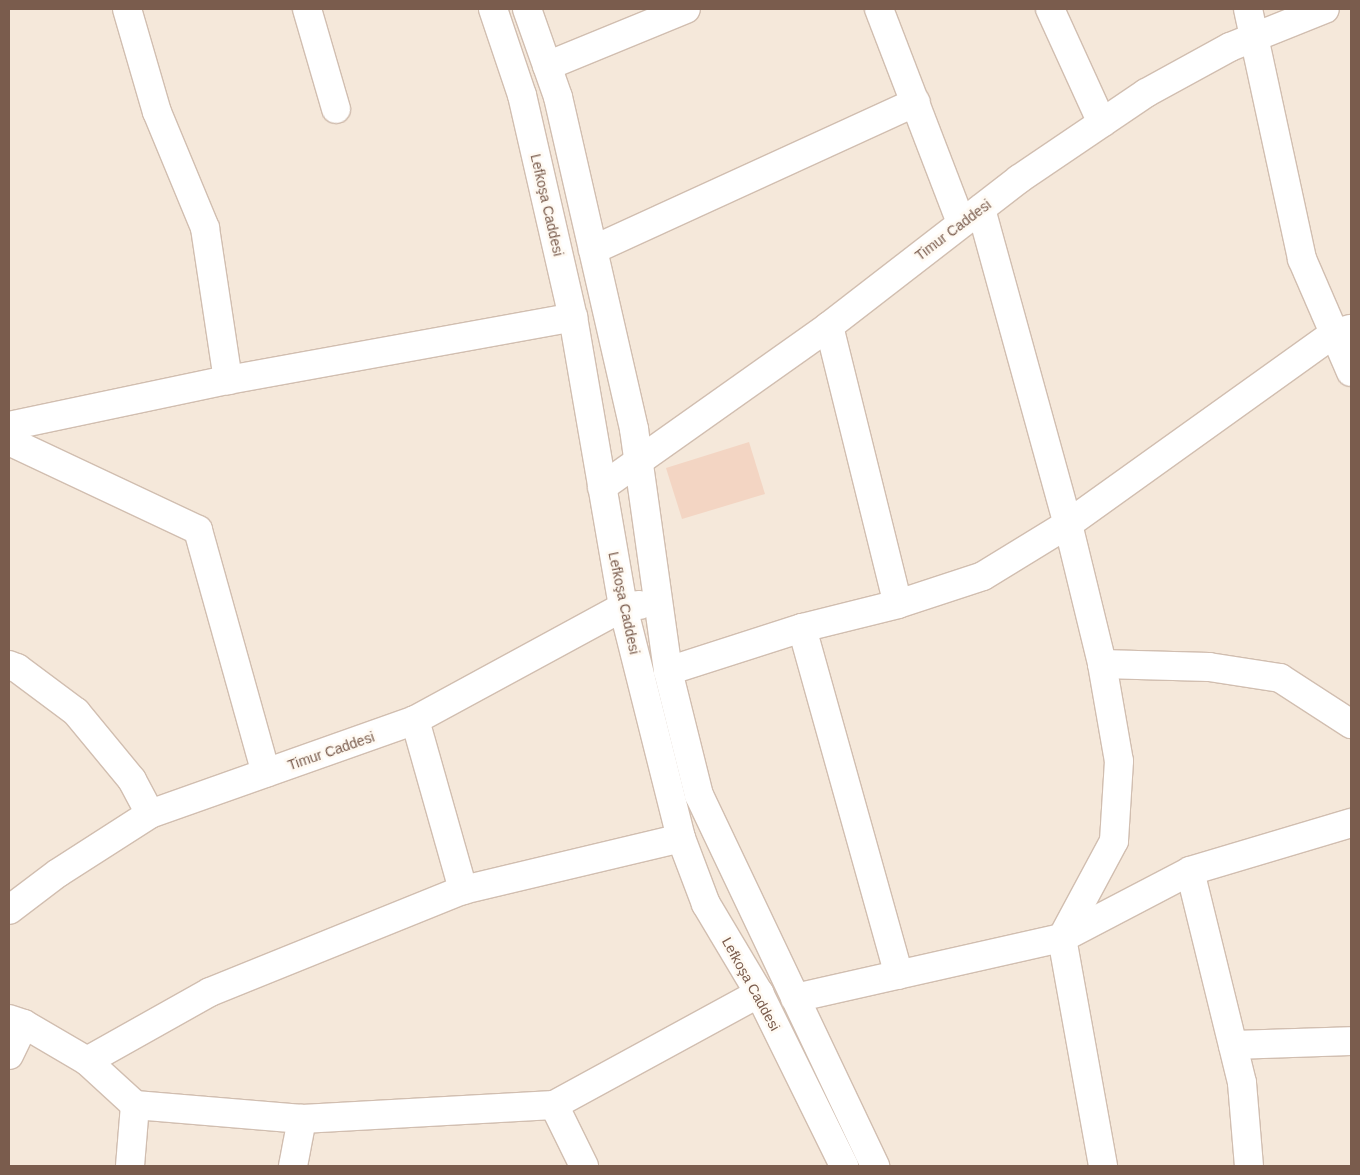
<!DOCTYPE html>
<html>
<head>
<meta charset="utf-8">
<style>
  body { margin:0 }
  #map { position:relative; width:1360px; height:1175px; overflow:hidden; background:#fdf6ec; font-family:Helvetica,sans-serif }
  div>[style] { position:absolute }
  .residential>* { inset:0; background:#f5e8da }
  .building>* { inset:0; background:#f3d5c3 }
  .roads { filter:drop-shadow(1px 0 #d1beb0) drop-shadow(-1px 0 #d1beb0) drop-shadow(0 1px #d1beb0) drop-shadow(0 -1px #d1beb0) }
  .minor>* { height:28px; margin:-14px; padding:0 14px; transform-origin:14px; border-radius:14px; background:#fff }
  .tertiary>* { height:28px; margin:-14px; padding:0 14px; transform-origin:14px; border-radius:14px; background:#fff }
  span { translate:-50% -50%; white-space:nowrap; text-align:center; line-height:1.15; -webkit-text-stroke:5px #fffaf3; paint-order:stroke }
  .street-label { font-size:14px; color:#7a5c4d }
  .frame { position:absolute; inset:0; border:10px solid #7a5c4d; pointer-events:none }
</style>
</head>
<body>
<div id="map">
  <div class="residential">
    <div style="clip-path:polygon(9px 9px,1351px 9px,1351px 1166px,9px 1166px)"></div>
  </div>
  <div class="building">
    <div style="clip-path:polygon(749px 442px,765px 494px,682px 519px,666px 468px)"></div>
  </div>
  <div class="roads">
    <div class="minor">
      <div style="left:127px;top:9px;width:107px;rotate:73.8deg"></div>
      <div style="left:157px;top:112px;width:126px;rotate:67.5deg"></div>
      <div style="left:205px;top:228px;width:154px;rotate:81.4deg"></div>
      <div style="left:307px;top:9px;width:104px;rotate:73.8deg"></div>
      <div style="left:879px;top:9px;width:229px;rotate:69deg"></div>
      <div style="left:1050px;top:9px;width:125px;rotate:65.5deg"></div>
      <div style="left:1248px;top:9px;width:256px;rotate:77.8deg"></div>
      <div style="left:1302px;top:259px;width:123px;rotate:66.6deg"></div>
      <div style="left:547px;top:66px;width:150px;rotate:-22.3deg"></div>
      <div style="left:981px;top:209px;width:327px;rotate:74.6deg"></div>
      <div style="left:1068px;top:524px;width:144px;rotate:76.3deg"></div>
      <div style="left:1102px;top:664px;width:98px;rotate:80.1deg"></div>
      <div style="left:1119px;top:761px;width:80px;rotate:93.6deg"></div>
      <div style="left:1114px;top:841px;width:110px;rotate:118.2deg"></div>
      <div style="left:1062px;top:938px;width:232px;rotate:79.8deg"></div>
      <div style="left:593px;top:250px;width:355px;rotate:-24.6deg"></div>
      <div style="left:829px;top:326px;width:286px;rotate:76.1deg"></div>
      <div style="left:9px;top:426px;width:224px;rotate:-11.9deg"></div>
      <div style="left:228px;top:380px;width:351px;rotate:-10.3deg"></div>
      <div style="left:9px;top:441px;width:209px;rotate:25.2deg"></div>
      <div style="left:198px;top:530px;width:252px;rotate:74.4deg"></div>
      <div style="left:802px;top:628px;width:360px;rotate:74.4deg"></div>
      <div style="left:1102px;top:664px;width:107px;rotate:1.6deg"></div>
      <div style="left:1209px;top:667px;width:72px;rotate:8.8deg"></div>
      <div style="left:1280px;top:678px;width:85px;rotate:32.9deg"></div>
      <div style="left:9px;top:665px;width:9px;rotate:21deg"></div>
      <div style="left:17px;top:668px;width:74px;rotate:36.7deg"></div>
      <div style="left:76px;top:712px;width:88px;rotate:50.5deg"></div>
      <div style="left:132px;top:780px;width:38px;rotate:62deg"></div>
      <div style="left:668px;top:671px;width:141px;rotate:-17.8deg"></div>
      <div style="left:802px;top:628px;width:99px;rotate:-14deg"></div>
      <div style="left:898px;top:604px;width:89px;rotate:-18.2deg"></div>
      <div style="left:983px;top:576px;width:100px;rotate:-31.5deg"></div>
      <div style="left:1068px;top:524px;width:326px;rotate:-35.6deg"></div>
      <div style="left:1333px;top:334px;width:19px;rotate:-16deg"></div>
      <div style="left:415px;top:720px;width:177px;rotate:74.2deg"></div>
      <div style="left:1190px;top:871px;width:218px;rotate:76.2deg"></div>
      <div style="left:1242px;top:1083px;width:83px;rotate:85.2deg"></div>
      <div style="left:795px;top:998px;width:274px;rotate:-12.7deg"></div>
      <div style="left:1062px;top:938px;width:144px;rotate:-27.6deg"></div>
      <div style="left:1190px;top:871px;width:168px;rotate:-16.6deg"></div>
      <div style="left:9px;top:1019px;width:16px;rotate:18deg"></div>
      <div style="left:24px;top:1024px;width:73px;rotate:30.4deg"></div>
      <div style="left:87px;top:1061px;width:65px;rotate:42.5deg"></div>
      <div style="left:135px;top:1105px;width:168px;rotate:4.8deg"></div>
      <div style="left:302px;top:1119px;width:252px;rotate:-3.2deg"></div>
      <div style="left:554px;top:1105px;width:234px;rotate:-28.6deg"></div>
      <div style="left:1233px;top:1045px;width:118px;rotate:-1.9deg"></div>
      <div style="left:9px;top:1055px;width:34px;rotate:-64deg"></div>
      <div style="left:87px;top:1061px;width:141px;rotate:-29.3deg"></div>
      <div style="left:210px;top:992px;width:273px;rotate:-22deg"></div>
      <div style="left:463px;top:890px;width:224px;rotate:-13.4deg"></div>
      <div style="left:554px;top:1105px;width:68px;rotate:63.8deg"></div>
      <div style="left:130px;top:1166px;width:61px;rotate:-85.3deg"></div>
      <div style="left:293px;top:1166px;width:48px;rotate:-79.2deg"></div>
    </div>
    <div class="tertiary">
      <div style="left:493px;top:9px;width:91px;rotate:71.4deg"></div>
      <div style="left:522px;top:95px;width:228px;rotate:77.1deg"></div>
      <div style="left:573px;top:317px;width:294px;rotate:80.2deg"></div>
      <div style="left:623px;top:607px;width:238px;rotate:75.9deg"></div>
      <div style="left:681px;top:838px;width:71px;rotate:69.3deg"></div>
      <div style="left:706px;top:904px;width:104px;rotate:59.2deg"></div>
      <div style="left:759px;top:993px;width:193px;rotate:63.8deg"></div>
      <div style="left:527px;top:9px;width:93px;rotate:70.6deg"></div>
      <div style="left:558px;top:97px;width:341px;rotate:77.1deg"></div>
      <div style="left:634px;top:429px;width:244px;rotate:82deg"></div>
      <div style="left:668px;top:671px;width:128px;rotate:76deg"></div>
      <div style="left:699px;top:795px;width:411px;rotate:64.6deg"></div>
      <div style="left:602px;top:487px;width:278px;rotate:-35.3deg"></div>
      <div style="left:829px;top:326px;width:240px;rotate:-37.7deg"></div>
      <div style="left:1019px;top:179px;width:153px;rotate:-34.1deg"></div>
      <div style="left:1146px;top:93px;width:96px;rotate:-28.7deg"></div>
      <div style="left:1230px;top:47px;width:102px;rotate:-21.8deg"></div>
      <div style="left:9px;top:910px;width:61px;rotate:-37.1deg"></div>
      <div style="left:58px;top:873px;width:109px;rotate:-32.7deg"></div>
      <div style="left:150px;top:814px;width:281px;rotate:-19.5deg"></div>
      <div style="left:415px;top:720px;width:237px;rotate:-28.5deg"></div>
      <div style="left:623px;top:607px;width:17px;rotate:-7deg"></div>
    </div>
  </div>
  <div class="street-label">
    <span style="left:547px;top:205px;rotate:77deg">Lefkoşa Caddesi</span>
    <span style="left:953px;top:230px;rotate:-37deg">Timur Caddesi</span>
    <span style="left:624px;top:603px;rotate:78deg">Lefkoşa Caddesi</span>
    <span style="left:331px;top:751px;rotate:-19deg">Timur Caddesi</span>
    <span style="left:751px;top:984px;rotate:61deg">Lefkoşa Caddesi</span>
  </div>
  <div class="frame"></div>
</div>
</body>
</html>
